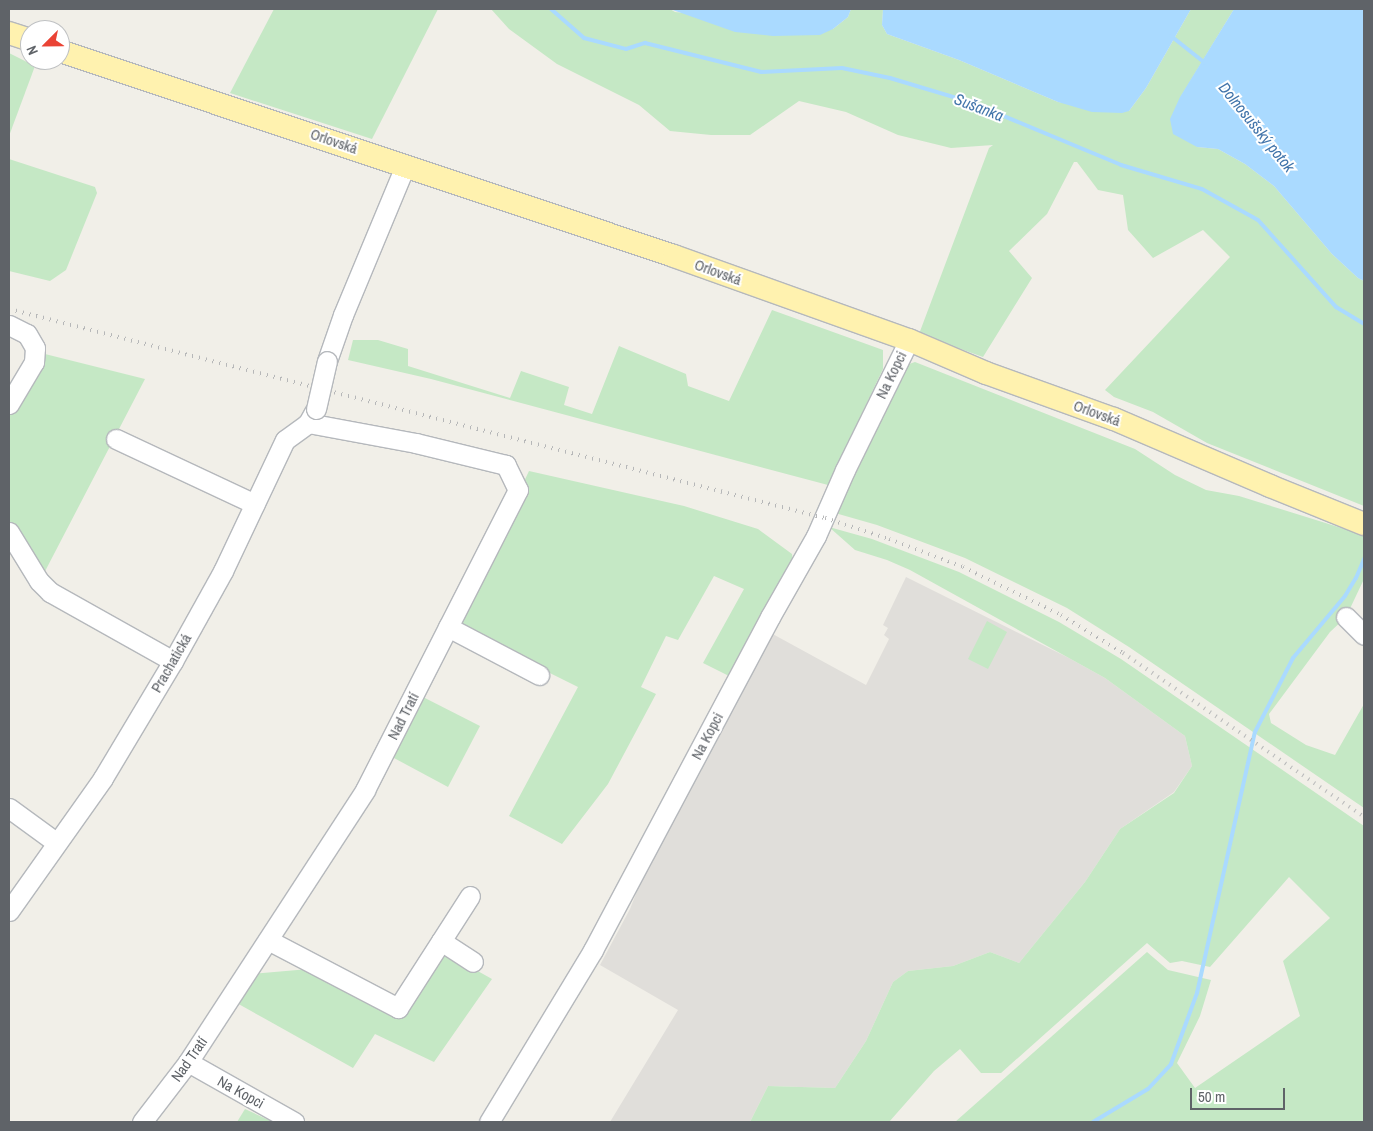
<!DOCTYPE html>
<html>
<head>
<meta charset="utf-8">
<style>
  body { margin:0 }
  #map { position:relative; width:1373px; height:1131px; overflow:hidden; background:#f1efe8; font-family:"Archivo Narrow",sans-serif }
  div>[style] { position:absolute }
  .industrial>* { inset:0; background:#e0deda }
  .green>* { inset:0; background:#c5e8c5 }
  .water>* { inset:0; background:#aadaff }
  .stream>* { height:4px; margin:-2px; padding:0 2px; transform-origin:2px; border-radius:2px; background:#aadaff }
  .roads { filter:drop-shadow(1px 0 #b5b8bc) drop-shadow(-1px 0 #b5b8bc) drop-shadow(0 1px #b5b8bc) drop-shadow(0 -1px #b5b8bc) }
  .minor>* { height:19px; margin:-9.5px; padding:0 9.5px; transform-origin:9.5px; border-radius:9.5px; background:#fff }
  .major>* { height:22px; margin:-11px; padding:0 11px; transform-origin:11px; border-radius:11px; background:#fff2af }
  .rail>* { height:4px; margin-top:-2px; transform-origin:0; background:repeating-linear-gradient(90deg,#b6b7b8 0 1px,transparent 0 7px) }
  .bridges { filter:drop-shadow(1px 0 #b5b8bc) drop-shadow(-1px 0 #b5b8bc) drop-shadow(0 1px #b5b8bc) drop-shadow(0 -1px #b5b8bc) }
  .minor-bridge>* { height:19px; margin:-9.5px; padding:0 9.5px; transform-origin:9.5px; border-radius:9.5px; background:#fff }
  span { translate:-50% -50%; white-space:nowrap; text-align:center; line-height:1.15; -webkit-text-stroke:4px #fff; paint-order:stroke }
  .street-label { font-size:15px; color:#5f6368 }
  .water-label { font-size:16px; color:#4174aa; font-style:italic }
  .frame { position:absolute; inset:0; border:10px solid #5f6368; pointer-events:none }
  .north { position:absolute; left:20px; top:20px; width:50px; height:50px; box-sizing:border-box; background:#fff; border:1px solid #bfc1c3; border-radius:50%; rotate:247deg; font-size:14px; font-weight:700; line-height:20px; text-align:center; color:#5f6368 }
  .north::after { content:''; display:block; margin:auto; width:18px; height:22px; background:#ea4335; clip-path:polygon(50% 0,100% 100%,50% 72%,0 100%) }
  .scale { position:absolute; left:1190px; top:1088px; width:95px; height:22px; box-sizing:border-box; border:2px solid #5f6368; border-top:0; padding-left:6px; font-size:15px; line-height:18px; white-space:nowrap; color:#5f6368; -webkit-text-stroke:4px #fff; paint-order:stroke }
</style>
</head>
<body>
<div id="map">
  <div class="industrial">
    <div style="clip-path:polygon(906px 577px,1067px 657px,1105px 678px,1185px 736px,1192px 766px,1174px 792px,1120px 829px,1085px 882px,1019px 963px,990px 952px,953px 966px,908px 971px,893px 982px,866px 1041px,835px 1088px,768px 1086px,750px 1122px,610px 1122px,678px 1010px,600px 965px,630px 909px,657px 840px,769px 632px,866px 685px,889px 639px,884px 635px,888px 628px,883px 625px)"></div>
  </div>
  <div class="green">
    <div style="clip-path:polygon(274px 9px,438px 9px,372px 139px,230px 93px)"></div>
    <div style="clip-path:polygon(491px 9px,670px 9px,675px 12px,833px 29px,848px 17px,851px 9px,883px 9px,882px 25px,887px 34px,959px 60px,1058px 102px,1129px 111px,1146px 88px,1191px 9px,1234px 9px,1180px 98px,1197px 147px,1218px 149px,1245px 164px,1274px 186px,1332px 254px,1358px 278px,1364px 281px,1364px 506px,1207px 443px,1153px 412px,1114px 397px,1105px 390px,1230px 257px,1203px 230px,1153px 258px,1128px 230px,1123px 195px,1098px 190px,1077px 162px,1074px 162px,1047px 214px,1009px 251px,1032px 278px,983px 357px,919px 334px,989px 148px,993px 145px,951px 148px,898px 135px,846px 112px,799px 101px,750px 135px,711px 135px,670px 131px,639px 105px,557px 64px,509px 29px)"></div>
    <div style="clip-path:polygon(9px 53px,35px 66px,9px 136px)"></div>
    <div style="clip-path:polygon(9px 159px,95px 187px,97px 193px,66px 270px,50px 281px,9px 271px)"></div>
    <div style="clip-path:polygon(772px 310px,883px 350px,883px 369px,828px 485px,431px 379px,348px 360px,353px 340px,378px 340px,408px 349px,408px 366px,510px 398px,521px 371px,569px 387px,564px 405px,592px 414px,619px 346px,686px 374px,688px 386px,729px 401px)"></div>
    <div style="clip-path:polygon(41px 353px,145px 379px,41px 579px,9px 523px,9px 415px,38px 373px)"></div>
    <div style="clip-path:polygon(915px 362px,1135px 449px,1175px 475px,1206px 490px,1239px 496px,1364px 535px,1364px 579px,1346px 617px,1330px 632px,1269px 714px,1271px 723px,1306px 745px,1335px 755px,1364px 704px,1364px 808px,1129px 647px,1067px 608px,965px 558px,877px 525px,835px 513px,899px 372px,909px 364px)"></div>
    <div style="clip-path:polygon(529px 471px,684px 506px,758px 529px,792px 554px,793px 562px,731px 677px,703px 663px,744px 589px,714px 576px,678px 640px,666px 636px,641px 687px,656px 694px,608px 784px,562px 844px,509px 816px,578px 687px,455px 626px)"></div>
    <div style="clip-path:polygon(829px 527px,872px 539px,959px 572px,1059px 622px,1121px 659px,1364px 826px,1364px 1122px,955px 1122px,1147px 952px,1168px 970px,1211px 980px,1200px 1016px,1177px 1063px,1195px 1088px,1300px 1016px,1283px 961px,1330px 918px,1289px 877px,1210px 967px,1182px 961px,1170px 963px,1147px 943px,1001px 1073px,981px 1073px,960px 1049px,934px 1071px,889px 1122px,750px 1122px,768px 1086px,835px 1088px,866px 1041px,893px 982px,908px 971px,953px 966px,990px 952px,1019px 963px,1085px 882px,1120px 829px,1174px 793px,1192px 766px,1185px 736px,1105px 678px,910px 570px,887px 560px,855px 550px)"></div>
    <div style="clip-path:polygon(987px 621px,1007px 632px,988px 669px,968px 659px)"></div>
    <div style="clip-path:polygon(421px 696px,480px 726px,448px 787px,394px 758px,391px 750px)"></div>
    <div style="clip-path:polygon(440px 954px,449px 955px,492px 979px,434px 1062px,375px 1034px,353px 1068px,235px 1002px,251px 974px,309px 969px,398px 1016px)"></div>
    <div style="clip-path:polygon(245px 1109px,273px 1122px,237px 1122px)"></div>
  </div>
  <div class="water">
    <div style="clip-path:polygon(670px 9px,851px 9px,848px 17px,833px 29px,820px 35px,773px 36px,735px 32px)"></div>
    <div style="clip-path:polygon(883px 9px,1191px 9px,1146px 88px,1129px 111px,1122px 113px,1092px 112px,1058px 102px,959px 60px,887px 34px,882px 25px)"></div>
    <div style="clip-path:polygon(1234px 9px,1364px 9px,1364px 281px,1358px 278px,1332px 254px,1274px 186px,1245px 164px,1218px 149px,1197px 147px,1173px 134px,1170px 119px,1180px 97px)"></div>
  </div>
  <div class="stream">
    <div style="left:551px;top:9px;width:44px;rotate:41.3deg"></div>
    <div style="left:584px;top:38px;width:43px;rotate:14.7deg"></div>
    <div style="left:626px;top:49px;width:20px;rotate:-18deg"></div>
    <div style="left:645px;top:43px;width:120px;rotate:14deg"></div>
    <div style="left:761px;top:72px;width:81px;rotate:-2.8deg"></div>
    <div style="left:842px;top:68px;width:49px;rotate:11.8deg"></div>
    <div style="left:890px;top:78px;width:84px;rotate:16.7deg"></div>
    <div style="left:970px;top:102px;width:164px;rotate:22.6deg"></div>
    <div style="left:1121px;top:165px;width:84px;rotate:16.5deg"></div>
    <div style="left:1202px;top:189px;width:64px;rotate:29deg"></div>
    <div style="left:1258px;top:220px;width:117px;rotate:48.1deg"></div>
    <div style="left:1336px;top:307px;width:33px;rotate:31deg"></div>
    <div style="left:1171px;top:36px;width:43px;rotate:38.5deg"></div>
    <div style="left:1093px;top:1122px;width:64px;rotate:-31deg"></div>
    <div style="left:1148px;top:1089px;width:34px;rotate:-47deg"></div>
    <div style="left:1171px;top:1064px;width:76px;rotate:-69.9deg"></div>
    <div style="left:1197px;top:993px;width:267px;rotate:-77.5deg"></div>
    <div style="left:1255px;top:732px;width:83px;rotate:-62.8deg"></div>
    <div style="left:1293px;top:658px;width:81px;rotate:-50deg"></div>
    <div style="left:1345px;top:596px;width:21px;rotate:-59deg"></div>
    <div style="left:1356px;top:578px;width:21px;rotate:-67deg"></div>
  </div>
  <div class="roads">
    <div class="minor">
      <div style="left:9px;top:325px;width:20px;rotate:27deg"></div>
      <div style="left:27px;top:334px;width:16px;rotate:60deg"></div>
      <div style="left:35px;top:348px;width:14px;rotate:94deg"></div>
      <div style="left:34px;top:362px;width:49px;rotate:120.8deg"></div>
      <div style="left:327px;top:361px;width:49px;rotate:-70.8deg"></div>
      <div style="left:343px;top:315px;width:161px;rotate:-67.4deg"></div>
      <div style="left:116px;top:439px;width:153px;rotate:25.1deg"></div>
      <div style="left:9px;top:532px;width:57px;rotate:58.5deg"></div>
      <div style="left:39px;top:581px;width:16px;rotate:45deg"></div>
      <div style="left:50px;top:592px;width:141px;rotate:29.3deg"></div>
      <div style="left:1346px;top:617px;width:25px;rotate:45deg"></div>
      <div style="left:448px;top:627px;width:103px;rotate:27.8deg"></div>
      <div style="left:9px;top:808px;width:59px;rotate:36.1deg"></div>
      <div style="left:9px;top:911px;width:163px;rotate:-54.7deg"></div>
      <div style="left:103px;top:778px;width:136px;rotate:-59.1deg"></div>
      <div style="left:173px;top:661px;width:103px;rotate:-60.9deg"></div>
      <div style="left:223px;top:571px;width:145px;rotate:-64.7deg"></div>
      <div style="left:285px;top:440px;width:29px;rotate:-36deg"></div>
      <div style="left:308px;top:423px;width:13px;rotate:-61deg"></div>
      <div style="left:268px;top:940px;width:147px;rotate:27.6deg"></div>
      <div style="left:398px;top:1008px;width:133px;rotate:-57.3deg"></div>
      <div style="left:441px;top:941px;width:38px;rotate:33deg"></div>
      <div style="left:188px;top:1062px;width:122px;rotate:29.5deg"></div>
      <div style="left:142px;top:1122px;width:76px;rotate:-52.5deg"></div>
      <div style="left:188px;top:1062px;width:325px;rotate:-56.9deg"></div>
      <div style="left:365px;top:790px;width:337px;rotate:-63deg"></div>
      <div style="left:518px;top:490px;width:28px;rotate:-116deg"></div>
      <div style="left:506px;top:465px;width:93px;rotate:-166.3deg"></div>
      <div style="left:416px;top:443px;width:110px;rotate:-169.5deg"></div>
      <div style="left:489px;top:1122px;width:201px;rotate:-58.8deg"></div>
      <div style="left:593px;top:950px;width:377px;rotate:-62deg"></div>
      <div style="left:770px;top:617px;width:93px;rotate:-60.4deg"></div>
      <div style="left:816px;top:536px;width:72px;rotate:-66.3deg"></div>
      <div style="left:845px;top:470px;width:145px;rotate:-63.8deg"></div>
    </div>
    <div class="major">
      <div style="left:9px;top:33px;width:22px;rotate:18deg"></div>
      <div style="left:60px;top:51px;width:647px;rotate:18.46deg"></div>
      <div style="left:674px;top:256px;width:250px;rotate:19.7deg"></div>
      <div style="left:909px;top:340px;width:84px;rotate:23.2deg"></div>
      <div style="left:986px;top:373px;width:136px;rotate:19.8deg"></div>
      <div style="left:1114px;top:419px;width:170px;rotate:23.2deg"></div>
      <div style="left:1270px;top:486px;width:101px;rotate:22deg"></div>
    </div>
  </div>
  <div class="rail">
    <div style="left:9px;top:309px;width:842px;rotate:14.37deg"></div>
    <div style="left:825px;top:518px;width:67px;rotate:18.2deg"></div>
    <div style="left:889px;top:539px;width:79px;rotate:20.7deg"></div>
    <div style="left:963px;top:567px;width:109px;rotate:26.1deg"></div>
    <div style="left:1061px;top:615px;width:73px;rotate:31.5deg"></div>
    <div style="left:1123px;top:653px;width:292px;rotate:34.2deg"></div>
  </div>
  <div class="bridges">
    <div class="minor-bridge">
      <div style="left:316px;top:409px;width:49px;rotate:-77.1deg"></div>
    </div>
  </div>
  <div class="street-label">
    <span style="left:334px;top:141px;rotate:19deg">Orlovská</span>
    <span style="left:718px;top:272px;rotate:20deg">Orlovská</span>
    <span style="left:891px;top:375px;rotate:-64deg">Na Kopci</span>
    <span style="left:1097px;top:413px;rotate:20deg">Orlovská</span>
    <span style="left:171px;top:663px;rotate:-60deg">Prachatická</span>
    <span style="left:403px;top:716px;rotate:-63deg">Nad Tratí</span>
    <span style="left:707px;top:736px;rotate:-62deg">Na Kopci</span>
    <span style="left:189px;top:1059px;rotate:-55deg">Nad Tratí</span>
    <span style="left:241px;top:1092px;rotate:29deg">Na Kopci</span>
  </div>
  <div class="water-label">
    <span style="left:979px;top:107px;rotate:21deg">Sušanka</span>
    <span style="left:1257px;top:127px;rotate:51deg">Dolnosušský potok</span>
  </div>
  <div class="frame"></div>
  <div class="north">N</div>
  <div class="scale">50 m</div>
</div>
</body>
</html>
